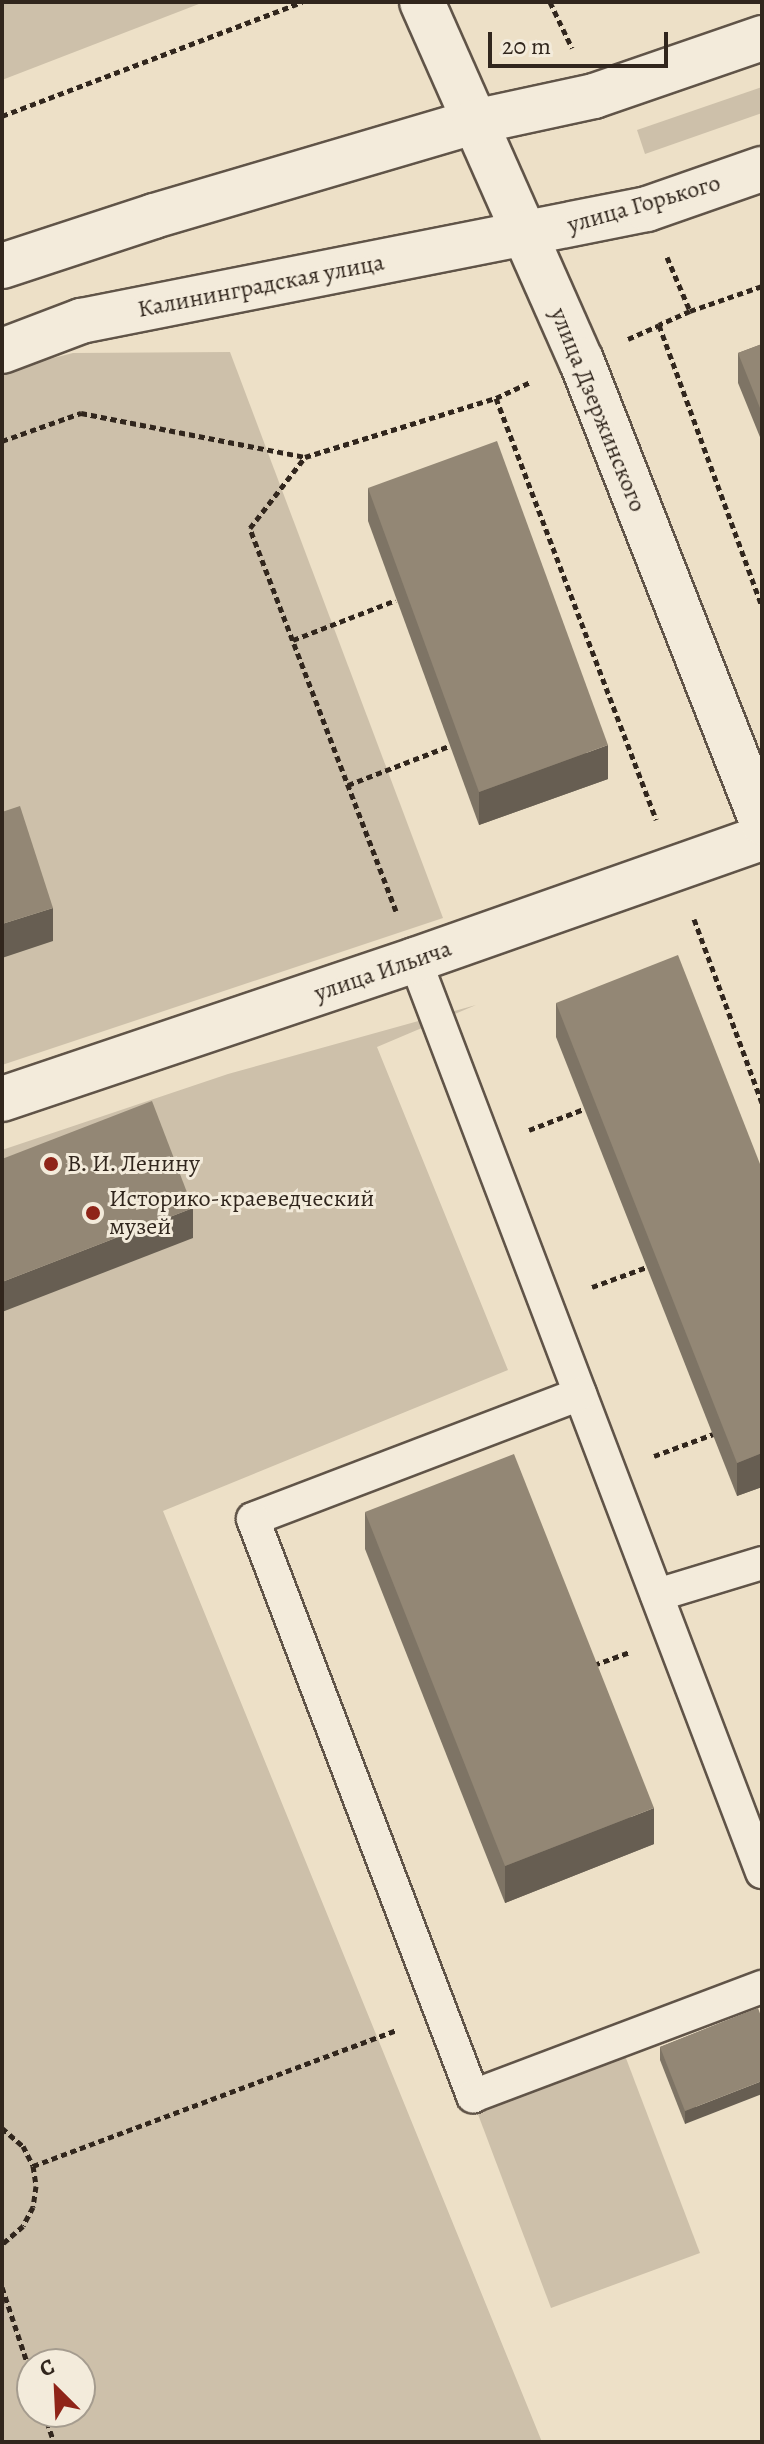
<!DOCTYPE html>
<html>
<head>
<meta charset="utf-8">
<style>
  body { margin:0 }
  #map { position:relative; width:764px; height:2444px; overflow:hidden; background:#ede0c7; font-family:Alegreya,serif }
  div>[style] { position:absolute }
  .green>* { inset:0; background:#cdc0aa }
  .path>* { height:5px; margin-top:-2.5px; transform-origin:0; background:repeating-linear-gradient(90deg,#31261d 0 6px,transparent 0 10px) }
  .roads { filter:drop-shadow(2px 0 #605448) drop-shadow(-2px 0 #605448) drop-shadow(0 2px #605448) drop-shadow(0 -2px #605448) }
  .service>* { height:32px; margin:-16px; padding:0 16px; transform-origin:16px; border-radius:16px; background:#f3ebdb }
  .pedestrian>* { height:44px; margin:-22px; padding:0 22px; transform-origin:22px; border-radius:22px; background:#f3ebdb }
  .minor>* { height:44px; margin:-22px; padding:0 22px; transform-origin:22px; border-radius:22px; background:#f3ebdb }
  .tertiary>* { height:44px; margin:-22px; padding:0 22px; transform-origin:22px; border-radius:22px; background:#f3ebdb }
  .secondary>* { height:44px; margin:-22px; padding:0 22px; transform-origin:22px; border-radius:22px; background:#f3ebdb }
  .wall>* { inset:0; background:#7e7465 }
  .shaded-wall>* { inset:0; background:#675e52 }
  .building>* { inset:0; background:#938775 }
  .dots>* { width:22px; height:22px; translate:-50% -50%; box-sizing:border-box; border:4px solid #f3ebdb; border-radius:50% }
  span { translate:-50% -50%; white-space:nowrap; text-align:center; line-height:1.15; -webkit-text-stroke:6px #f3ebdb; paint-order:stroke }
  .street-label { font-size:24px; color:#31261d }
  .poi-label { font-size:24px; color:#31261d }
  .left { translate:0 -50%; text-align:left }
  .frame { position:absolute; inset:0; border:4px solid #31261d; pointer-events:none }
  .north { position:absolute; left:16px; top:2348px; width:80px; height:80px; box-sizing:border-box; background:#f3ebdb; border:2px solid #a59c8f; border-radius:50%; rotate:336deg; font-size:22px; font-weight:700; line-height:32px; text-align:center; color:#31261d }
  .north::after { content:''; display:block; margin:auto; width:28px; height:36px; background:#8f2418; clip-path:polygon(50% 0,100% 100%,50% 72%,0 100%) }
  .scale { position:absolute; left:488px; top:32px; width:180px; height:36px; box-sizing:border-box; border:4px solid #31261d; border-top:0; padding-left:10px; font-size:24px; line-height:28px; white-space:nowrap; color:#31261d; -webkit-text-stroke:6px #f3ebdb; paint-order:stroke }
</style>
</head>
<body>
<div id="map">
  <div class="green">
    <div style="clip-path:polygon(2px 2px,204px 2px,2px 80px)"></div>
    <div style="clip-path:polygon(762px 87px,762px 113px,645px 154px,637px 130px)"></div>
    <div style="clip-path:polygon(230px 352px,443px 918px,2px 1065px,2px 371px,73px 353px)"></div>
    <div style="clip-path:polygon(evenodd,476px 1005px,377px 1047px,508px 1370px,163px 1511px,542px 2442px,2px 2442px,2px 1150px,228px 1074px,476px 1005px,32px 2364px,80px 2364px,80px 2412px,32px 2412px,32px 2364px)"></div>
    <div style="clip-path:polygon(624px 2053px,700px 2253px,551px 2308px,476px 2109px)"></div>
  </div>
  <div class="path">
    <div style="left:550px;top:2px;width:51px;rotate:64.4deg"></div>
    <div style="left:2px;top:116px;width:321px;rotate:-20.8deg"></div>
    <div style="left:667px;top:257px;width:59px;rotate:66.9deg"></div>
    <div style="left:690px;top:311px;width:34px;rotate:156deg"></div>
    <div style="left:659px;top:325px;width:300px;rotate:69.9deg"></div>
    <div style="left:690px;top:311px;width:76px;rotate:-19.1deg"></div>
    <div style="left:628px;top:339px;width:34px;rotate:-24deg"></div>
    <div style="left:496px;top:398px;width:451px;rotate:69.2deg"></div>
    <div style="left:2px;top:441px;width:84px;rotate:-19.5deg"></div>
    <div style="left:81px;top:413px;width:228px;rotate:11.1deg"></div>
    <div style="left:293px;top:640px;width:110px;rotate:-21.2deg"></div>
    <div style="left:348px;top:785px;width:108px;rotate:-21.1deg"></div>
    <div style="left:396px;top:911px;width:410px;rotate:-110.9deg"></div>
    <div style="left:250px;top:528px;width:90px;rotate:-52.2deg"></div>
    <div style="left:305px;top:457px;width:200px;rotate:-17.2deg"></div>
    <div style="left:496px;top:398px;width:38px;rotate:-25deg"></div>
    <div style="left:694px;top:919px;width:196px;rotate:69.7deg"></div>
    <div style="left:529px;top:1130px;width:59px;rotate:-20.9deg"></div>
    <div style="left:592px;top:1287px;width:59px;rotate:-20deg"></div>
    <div style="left:654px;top:1456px;width:63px;rotate:-20.4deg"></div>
    <div style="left:594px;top:1665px;width:37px;rotate:-20deg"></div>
    <div style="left:2px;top:2128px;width:28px;rotate:41deg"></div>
    <div style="left:23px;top:2146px;width:22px;rotate:63deg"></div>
    <div style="left:33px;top:2166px;width:20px;rotate:81deg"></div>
    <div style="left:36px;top:2186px;width:21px;rotate:98deg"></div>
    <div style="left:33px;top:2207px;width:21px;rotate:118deg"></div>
    <div style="left:23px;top:2226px;width:28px;rotate:139deg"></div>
    <div style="left:33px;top:2166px;width:388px;rotate:-20.5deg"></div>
    <div style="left:2px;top:2287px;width:95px;rotate:71.6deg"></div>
    <div style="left:44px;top:2412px;width:32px;rotate:72deg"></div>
  </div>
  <div class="roads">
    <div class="service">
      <div style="left:415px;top:960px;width:976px;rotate:69.17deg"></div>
      <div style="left:580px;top:1394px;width:350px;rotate:159.1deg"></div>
      <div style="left:253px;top:1519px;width:618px;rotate:69.13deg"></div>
      <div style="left:473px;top:2096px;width:309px;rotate:-20.7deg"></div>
      <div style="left:657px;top:1595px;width:110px;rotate:-16.9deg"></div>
    </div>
    <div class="pedestrian">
      <div style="left:2px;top:1099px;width:436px;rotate:-18.6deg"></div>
    </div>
    <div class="minor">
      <div style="left:415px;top:960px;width:368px;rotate:-19.4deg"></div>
    </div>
    <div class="tertiary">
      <div style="left:422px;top:2px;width:392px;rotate:66.1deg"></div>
      <div style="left:581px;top:360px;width:497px;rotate:68.6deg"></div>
    </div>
    <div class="secondary">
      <div style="left:2px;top:266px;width:160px;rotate:-18.2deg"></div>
      <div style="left:154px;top:216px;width:334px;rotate:-16.4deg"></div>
      <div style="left:474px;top:122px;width:123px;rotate:-12.2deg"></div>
      <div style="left:594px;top:96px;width:178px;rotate:-19deg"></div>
      <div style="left:2px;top:351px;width:85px;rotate:-20.8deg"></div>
      <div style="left:81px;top:321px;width:577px;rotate:-11.19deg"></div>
      <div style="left:647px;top:209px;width:122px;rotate:-19.2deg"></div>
    </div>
  </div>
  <div class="wall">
    <div style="clip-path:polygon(762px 344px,762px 442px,738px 383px,738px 353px)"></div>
    <div style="clip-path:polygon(368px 488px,608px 779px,479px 825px,368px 521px)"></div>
    <div style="clip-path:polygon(556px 1003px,762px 1169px,762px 1487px,737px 1496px,556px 1037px)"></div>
    <div style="clip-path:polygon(365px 1512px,654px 1844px,505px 1903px,365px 1549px)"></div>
    <div style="clip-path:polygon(758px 2008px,685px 2124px,660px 2060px,660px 2047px)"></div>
  </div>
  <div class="shaded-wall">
    <div style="clip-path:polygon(608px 745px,608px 779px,479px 825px,479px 792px)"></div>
    <div style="clip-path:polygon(53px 908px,53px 941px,2px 958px,2px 924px)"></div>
    <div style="clip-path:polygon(193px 1208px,193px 1238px,2px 1312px,2px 1282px)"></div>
    <div style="clip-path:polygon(762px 1453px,762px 1487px,737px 1496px,737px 1463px)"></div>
    <div style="clip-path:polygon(654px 1808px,654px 1844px,505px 1903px,505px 1866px)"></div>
    <div style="clip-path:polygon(762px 2081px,762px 2094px,685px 2124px,685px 2111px)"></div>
  </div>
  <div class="building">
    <div style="clip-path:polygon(762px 344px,762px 413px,738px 353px)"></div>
    <div style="clip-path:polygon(497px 441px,608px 745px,479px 792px,368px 488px)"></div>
    <div style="clip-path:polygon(20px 806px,53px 908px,2px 924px,2px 812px)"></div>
    <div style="clip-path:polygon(678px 955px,762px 1169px,762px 1453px,737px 1463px,556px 1003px)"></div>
    <div style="clip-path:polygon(152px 1101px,193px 1208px,2px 1282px,2px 1159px)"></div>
    <div style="clip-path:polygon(514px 1454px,654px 1808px,505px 1866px,365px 1512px)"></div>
    <div style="clip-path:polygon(758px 2008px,762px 2019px,762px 2081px,685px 2111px,660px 2047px)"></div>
  </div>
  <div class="dots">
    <div style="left:51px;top:1164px;background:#8f2418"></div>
    <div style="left:93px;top:1213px;background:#8f2418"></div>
  </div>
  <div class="street-label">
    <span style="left:644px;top:204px;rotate:-16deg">улица Горького</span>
    <span style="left:261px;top:286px;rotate:-11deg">Калининградская улица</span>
    <span style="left:598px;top:410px;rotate:68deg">улица Дзержинского</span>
    <span style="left:383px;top:971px;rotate:-19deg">улица Ильича</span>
  </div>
  <div class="poi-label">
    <span class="left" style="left:67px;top:1164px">В. И. Ленину</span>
    <span class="left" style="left:109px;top:1213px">Историко-краеведческий<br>музей</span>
  </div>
  <div class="frame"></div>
  <div class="north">С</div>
  <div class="scale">20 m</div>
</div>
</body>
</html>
